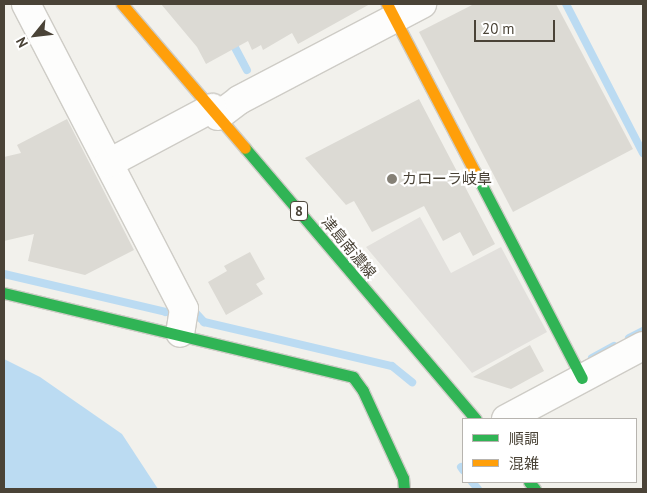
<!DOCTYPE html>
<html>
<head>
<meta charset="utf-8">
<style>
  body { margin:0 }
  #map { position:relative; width:647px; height:493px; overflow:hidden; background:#f2f1ec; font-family:"PT Sans","Noto Sans JP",sans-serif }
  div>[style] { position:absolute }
  .parking>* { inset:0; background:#e2e0dc }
  .water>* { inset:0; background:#bbdbf2 }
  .stream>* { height:8px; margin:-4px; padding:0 4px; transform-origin:4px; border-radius:4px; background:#bbdbf2 }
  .building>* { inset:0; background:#dcdad4 }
  .roads { filter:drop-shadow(1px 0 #ceccc6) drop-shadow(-1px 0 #ceccc6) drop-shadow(0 1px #ceccc6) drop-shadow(0 -1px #ceccc6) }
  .street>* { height:28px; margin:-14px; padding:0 14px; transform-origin:14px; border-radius:14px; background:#fdfdfc }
  .fast>* { height:11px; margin:-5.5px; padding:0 5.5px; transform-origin:5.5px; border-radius:5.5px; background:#30b455 }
  .slow>* { height:11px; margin:-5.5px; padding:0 5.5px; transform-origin:5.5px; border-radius:5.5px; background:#ff9f0a }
  .dots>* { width:14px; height:14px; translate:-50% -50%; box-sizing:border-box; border:2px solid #fff; border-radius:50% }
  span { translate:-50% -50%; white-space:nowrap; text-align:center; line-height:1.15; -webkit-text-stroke:4.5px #fff; paint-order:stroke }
  .shield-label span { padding:1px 4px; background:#fff; border:1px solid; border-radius:4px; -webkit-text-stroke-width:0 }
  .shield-label { font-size:14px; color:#4a4337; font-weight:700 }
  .poi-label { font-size:15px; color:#4a4337 }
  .left { translate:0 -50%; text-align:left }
  .street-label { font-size:15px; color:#4a4337 }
  .frame { position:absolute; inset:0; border:5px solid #4a4337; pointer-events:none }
  .legend { position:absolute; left:462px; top:418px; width:175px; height:65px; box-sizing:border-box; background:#fff; border:1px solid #b7b4af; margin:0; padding:6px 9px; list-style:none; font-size:15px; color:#4a4337 }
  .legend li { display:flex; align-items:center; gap:10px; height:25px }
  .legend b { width:25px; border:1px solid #b7b4af }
  .north { position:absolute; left:10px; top:10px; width:50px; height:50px; -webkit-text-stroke:4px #fff; paint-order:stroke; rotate:241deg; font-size:14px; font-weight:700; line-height:20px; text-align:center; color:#4a4337 }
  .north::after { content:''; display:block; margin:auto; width:18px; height:22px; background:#4a4337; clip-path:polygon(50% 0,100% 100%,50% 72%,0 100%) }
  .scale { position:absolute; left:474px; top:20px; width:81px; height:22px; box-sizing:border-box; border:2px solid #4a4337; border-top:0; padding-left:6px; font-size:15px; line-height:18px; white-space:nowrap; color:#4a4337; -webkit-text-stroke:4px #fff; paint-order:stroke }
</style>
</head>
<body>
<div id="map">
  <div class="parking">
    <div style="clip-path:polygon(420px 217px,451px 273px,501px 247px,547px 332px,472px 373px,366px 247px)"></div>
  </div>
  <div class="water">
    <div style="clip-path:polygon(4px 359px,40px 377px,122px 434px,158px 489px,4px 489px)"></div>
  </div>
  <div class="stream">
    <div style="left:566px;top:4px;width:168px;rotate:62.7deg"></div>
    <div style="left:231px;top:40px;width:34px;rotate:62deg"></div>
    <div style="left:4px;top:274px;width:166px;rotate:13.2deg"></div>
    <div style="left:166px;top:312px;width:9px;rotate:-21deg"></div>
    <div style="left:192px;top:309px;width:18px;rotate:47deg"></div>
    <div style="left:204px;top:322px;width:193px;rotate:13.2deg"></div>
    <div style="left:392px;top:366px;width:26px;rotate:39deg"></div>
    <div style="left:629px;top:338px;width:16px;rotate:-27deg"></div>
    <div style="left:592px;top:358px;width:25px;rotate:-29deg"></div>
    <div style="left:461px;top:467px;width:4px;rotate:56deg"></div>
    <div style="left:472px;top:482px;width:9px;rotate:49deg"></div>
  </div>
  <div class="building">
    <div style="clip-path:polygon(161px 4px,370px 4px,298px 44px,292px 33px,263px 50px,261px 45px,252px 50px,248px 41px,206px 64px,197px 47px)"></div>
    <div style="clip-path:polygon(474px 4px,556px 4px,633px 149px,513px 212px,419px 32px)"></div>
    <div style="clip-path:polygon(419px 99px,495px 244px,473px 256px,460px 232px,443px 241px,424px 206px,372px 232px,354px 201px,346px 205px,305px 158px)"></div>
    <div style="clip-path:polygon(67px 119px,134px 250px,85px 275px,28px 261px,34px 234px,4px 241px,4px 157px,21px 153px,17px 145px)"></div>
    <div style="clip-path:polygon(250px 252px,265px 279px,256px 284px,263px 294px,226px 315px,208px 282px,227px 271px,224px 266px)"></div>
    <div style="clip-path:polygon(530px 345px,544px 371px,531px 378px,511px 389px,473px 377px)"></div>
  </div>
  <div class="roads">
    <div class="street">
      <div style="left:26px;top:4px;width:343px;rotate:62.6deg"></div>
      <div style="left:184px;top:309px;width:24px;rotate:99deg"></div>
      <div style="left:218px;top:116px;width:26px;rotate:-37deg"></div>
      <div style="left:239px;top:100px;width:207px;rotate:-27.7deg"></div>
      <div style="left:109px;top:163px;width:117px;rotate:-28.1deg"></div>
      <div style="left:506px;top:419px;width:155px;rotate:-28.1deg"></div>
    </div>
    <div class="fast">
      <div style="left:245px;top:148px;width:356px;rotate:49.6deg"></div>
      <div style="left:475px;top:172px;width:232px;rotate:62.6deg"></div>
      <div style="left:4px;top:293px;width:359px;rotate:13.5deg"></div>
      <div style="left:353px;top:377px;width:17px;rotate:54deg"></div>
      <div style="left:363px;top:391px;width:96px;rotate:65.3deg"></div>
      <div style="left:403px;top:478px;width:11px;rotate:85deg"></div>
      <div style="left:529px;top:482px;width:9px;rotate:49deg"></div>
    </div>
    <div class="slow">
      <div style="left:122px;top:4px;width:189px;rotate:49.5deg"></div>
      <div style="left:387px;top:4px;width:190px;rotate:62.4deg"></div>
    </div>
  </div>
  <div class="dots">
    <div style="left:392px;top:179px;background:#858076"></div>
  </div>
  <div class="shield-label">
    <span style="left:299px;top:211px">8</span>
  </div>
  <div class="poi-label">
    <span class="left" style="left:402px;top:179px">カローラ岐阜</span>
  </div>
  <div class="street-label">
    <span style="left:349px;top:247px;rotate:50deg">津島南濃線</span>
  </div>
  <div class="frame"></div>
  <ul class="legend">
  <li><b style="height:6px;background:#30b455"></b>順調</li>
  <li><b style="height:6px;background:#ff9f0a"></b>混雑</li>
  </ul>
  <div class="north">N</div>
  <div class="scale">20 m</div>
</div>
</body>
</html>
